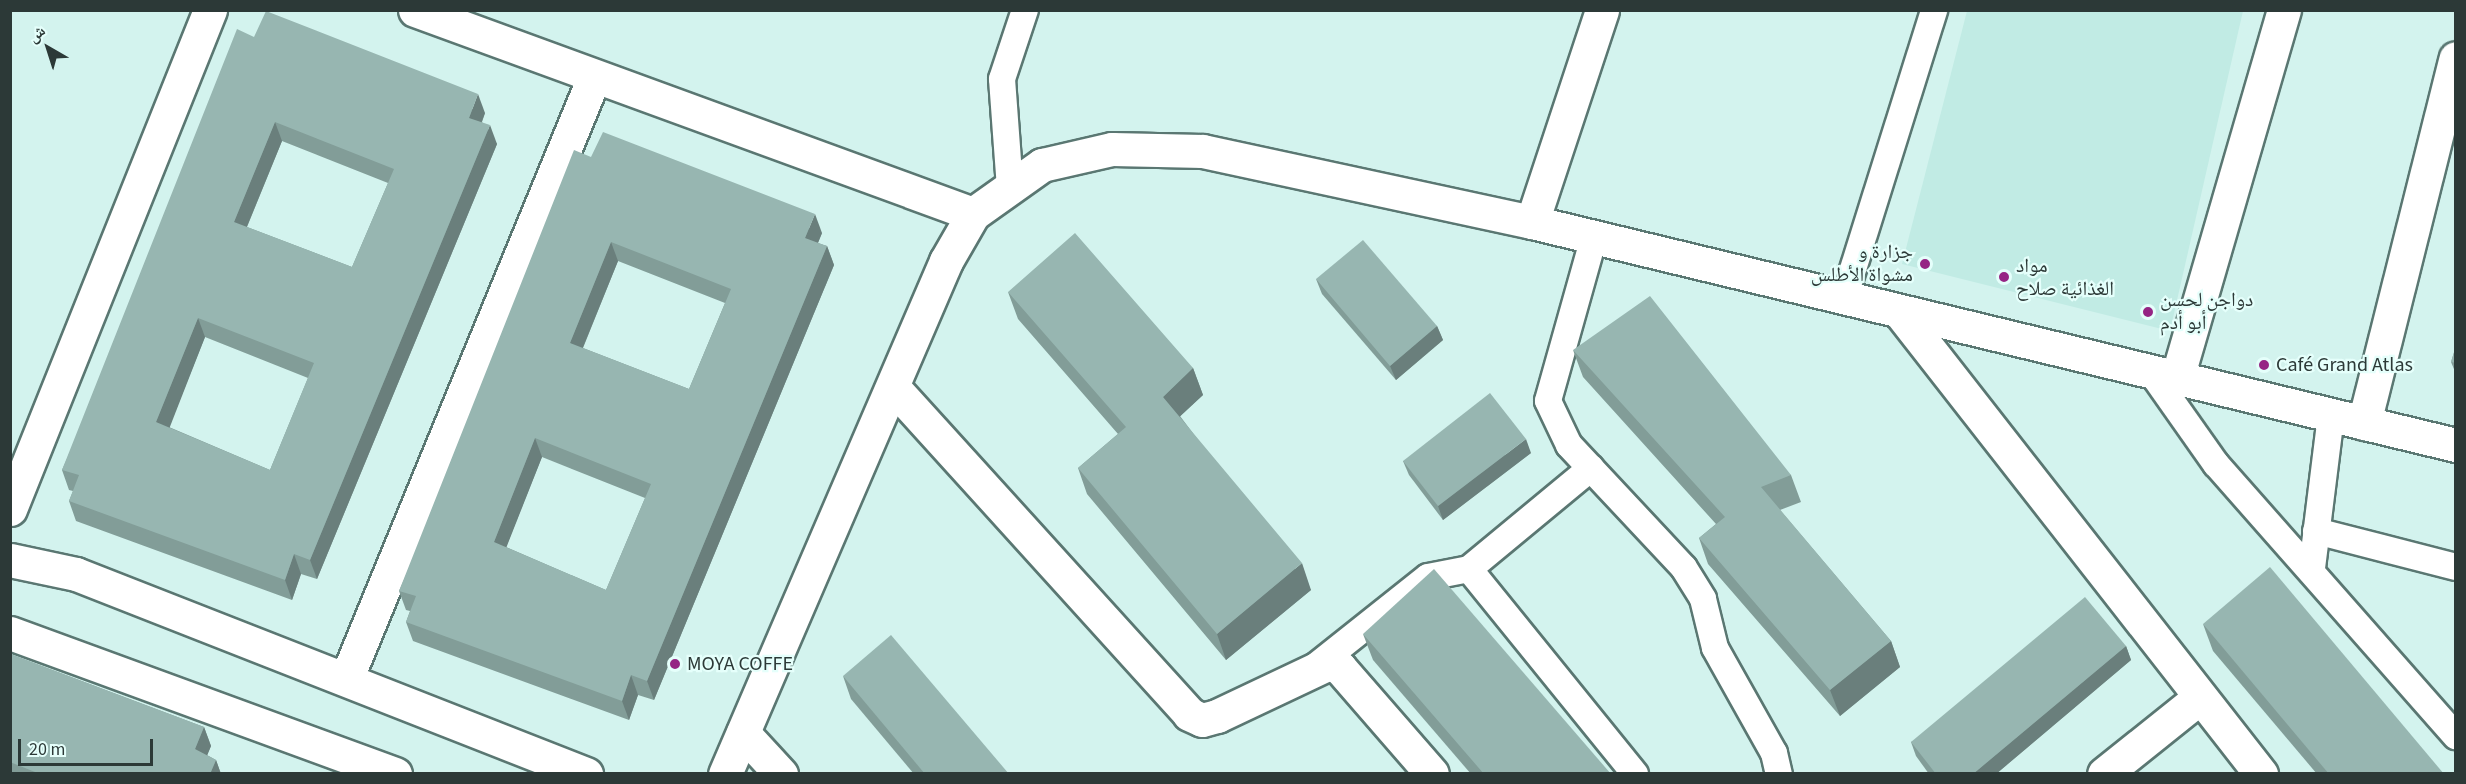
<!DOCTYPE html>
<html>
<head>
<meta charset="utf-8">
<style>
  body { margin:0 }
  #map { position:relative; width:2466px; height:784px; overflow:hidden; background:#d3f3ee; font-family:"Source Sans 3","Noto Naskh Arabic",sans-serif }
  div>[style] { position:absolute }
  .built>* { inset:0; background:#c1ebe4 }
  .roads { filter:drop-shadow(2px 0 #5a7772) drop-shadow(-2px 0 #5a7772) drop-shadow(0 2px #5a7772) drop-shadow(0 -2px #5a7772) }
  .service>* { height:26px; margin:-13px; padding:0 13px; transform-origin:13px; border-radius:13px; background:#fff }
  .minor>* { height:33px; margin:-16.5px; padding:0 16.5px; transform-origin:16.5px; border-radius:16.5px; background:#fff }
  .wall>* { inset:0; background:#829d98 }
  .shaded-wall>* { inset:0; background:#6a7f7c }
  .building>* { inset:0; background:#97b6b1 }
  .dots>* { width:16px; height:16px; translate:-50% -50%; box-sizing:border-box; border:3px solid #e5fffb; border-radius:50% }
  span { translate:-50% -50%; white-space:nowrap; text-align:center; line-height:1.15; -webkit-text-stroke:4.5px #e5fffb; paint-order:stroke }
  .poi-label { font-size:20px; color:#2c3937 }
  .right { translate:-100% -50%; text-align:right }
  .left { translate:0 -50%; text-align:left }
  .frame { position:absolute; inset:0; border:12px solid #2c3937; pointer-events:none }
  .north { position:absolute; left:18px; top:18px; width:60px; height:60px; -webkit-text-stroke:4px #e5fffb; paint-order:stroke; rotate:321deg; font-size:16px; font-weight:700; line-height:24px; text-align:center; color:#2c3937 }
  .north::after { content:''; display:block; margin:auto; width:21px; height:27px; background:#2c3937; clip-path:polygon(50% 0,100% 100%,50% 72%,0 100%) }
  .scale { position:absolute; left:18px; top:739px; width:135px; height:27px; box-sizing:border-box; border:3px solid #2c3937; border-top:0; padding-left:8px; font-size:18px; line-height:21px; white-space:nowrap; color:#2c3937; -webkit-text-stroke:4px #e5fffb; paint-order:stroke }
</style>
</head>
<body>
<div id="map">
  <div class="built">
    <div style="clip-path:polygon(1967px 11px,2243px 11px,2170px 331px,1902px 264px)"></div>
  </div>
  <div class="roads">
    <div class="service">
      <div style="left:1010px;top:188px;width:109px;rotate:-94.2deg"></div>
      <div style="left:1002px;top:79px;width:73px;rotate:-71.6deg"></div>
      <div style="left:1594px;top:237px;width:170px;rotate:105.7deg"></div>
      <div style="left:1548px;top:401px;width:49px;rotate:64.5deg"></div>
      <div style="left:1569px;top:445px;width:168px;rotate:46.9deg"></div>
      <div style="left:1684px;top:568px;width:36px;rotate:58deg"></div>
      <div style="left:1703px;top:599px;width:50px;rotate:76.2deg"></div>
      <div style="left:1715px;top:648px;width:120px;rotate:60.7deg"></div>
      <div style="left:1774px;top:753px;width:22px;rotate:77deg"></div>
      <div style="left:1844px;top:298px;width:302px;rotate:-72.6deg"></div>
      <div style="left:2151px;top:372px;width:113px;rotate:54.8deg"></div>
      <div style="left:2216px;top:464px;width:363px;rotate:48.6deg"></div>
      <div style="left:1591px;top:468px;width:158px;rotate:140.4deg"></div>
      <div style="left:1469px;top:569px;width:264px;rotate:51deg"></div>
      <div style="left:2316px;top:531px;width:145px;rotate:14.4deg"></div>
      <div style="left:2312px;top:568px;width:154px;rotate:-82.9deg"></div>
      <div style="left:1316px;top:666px;width:143px;rotate:-38.5deg"></div>
      <div style="left:1428px;top:577px;width:42px;rotate:-11deg"></div>
    </div>
    <div class="minor">
      <div style="left:415px;top:10px;width:594px;rotate:20.08deg"></div>
      <div style="left:1532px;top:222px;width:223px;rotate:-71.7deg"></div>
      <div style="left:1899px;top:311px;width:588px;rotate:51.98deg"></div>
      <div style="left:2177px;top:378px;width:383px;rotate:-73.8deg"></div>
      <div style="left:893px;top:387px;width:441px;rotate:47.8deg"></div>
      <div style="left:1189px;top:714px;width:14px;rotate:25deg"></div>
      <div style="left:1202px;top:720px;width:16px;rotate:-15deg"></div>
      <div style="left:1217px;top:716px;width:124px;rotate:-25.3deg"></div>
      <div style="left:1329px;top:663px;width:12px;rotate:24deg"></div>
      <div style="left:1340px;top:668px;width:140px;rotate:49deg"></div>
      <div style="left:2364px;top:423px;width:376px;rotate:-75.9deg"></div>
      <div style="left:10px;top:509px;width:538px;rotate:-68.16deg"></div>
      <div style="left:10px;top:560px;width:67px;rotate:12deg"></div>
      <div style="left:76px;top:574px;width:548px;rotate:21.41deg"></div>
      <div style="left:10px;top:633px;width:410px;rotate:20.1deg"></div>
      <div style="left:347px;top:677px;width:649px;rotate:-67.62deg"></div>
      <div style="left:743px;top:733px;width:56px;rotate:47.2deg"></div>
      <div style="left:725px;top:774px;width:559px;rotate:-66.69deg"></div>
      <div style="left:946px;top:261px;width:54px;rotate:-60.1deg"></div>
      <div style="left:973px;top:214px;width:85px;rotate:-35.4deg"></div>
      <div style="left:1042px;top:165px;width:72px;rotate:-12.9deg"></div>
      <div style="left:1112px;top:149px;width:91px;rotate:1.3deg"></div>
      <div style="left:1203px;top:151px;width:337px;rotate:12.2deg"></div>
      <div style="left:1532px;top:222px;width:951px;rotate:13.57deg"></div>
      <div style="left:2104px;top:774px;width:123px;rotate:-38.7deg"></div>
    </div>
  </div>
  <div class="wall">
    <div style="clip-path:polygon(evenodd,254px 37px,485px 113px,482px 122px,497px 144px,317px 579px,301px 574px,292px 600px,76px 521px,69px 501px,73px 491px,69px 490px,62px 470px,254px 37px,282px 141px,388px 183px,352px 267px,247px 227px,282px 141px,254px 37px,205px 337px,308px 378px,270px 470px,169px 427px,205px 337px)"></div>
    <div style="clip-path:polygon(evenodd,591px 157px,822px 233px,818px 243px,827px 246px,834px 265px,654px 700px,638px 695px,629px 720px,413px 641px,406px 622px,410px 611px,406px 610px,399px 591px,591px 157px,618px 261px,725px 303px,689px 389px,583px 348px,618px 261px,591px 157px,542px 457px,645px 498px,606px 590px,506px 547px,542px 457px)"></div>
    <div style="clip-path:polygon(1316px 279px,1437px 326px,1443px 340px,1396px 380px,1322px 294px)"></div>
    <div style="clip-path:polygon(1008px 292px,1193px 368px,1203px 395px,1180px 416px,1311px 590px,1226px 660px,1087px 494px,1078px 468px,1118px 434px,1018px 319px)"></div>
    <div style="clip-path:polygon(2456px 346px,2456px 374px,2451px 362px)"></div>
    <div style="clip-path:polygon(1573px 350px,1791px 475px,1801px 502px,1780px 510px,1891px 641px,1900px 667px,1840px 716px,1708px 564px,1699px 538px,1716px 524px,1583px 377px)"></div>
    <div style="clip-path:polygon(1531px 453px,1443px 520px,1409px 475px,1403px 461px)"></div>
    <div style="clip-path:polygon(2203px 624px,2444px 774px,2317px 774px,2213px 651px)"></div>
    <div style="clip-path:polygon(1363px 634px,1611px 774px,1471px 774px,1373px 660px)"></div>
    <div style="clip-path:polygon(2126px 646px,2131px 660px,1996px 774px,1929px 774px,1916px 756px,1911px 742px)"></div>
    <div style="clip-path:polygon(10px 654px,204px 727px,211px 746px,207px 755px,216px 760px,221px 774px,10px 774px)"></div>
    <div style="clip-path:polygon(843px 676px,1009px 774px,914px 774px,851px 699px)"></div>
  </div>
  <div class="shaded-wall">
    <div style="clip-path:polygon(478px 94px,485px 113px,476px 137px,469px 118px)"></div>
    <div style="clip-path:polygon(275px 122px,282px 141px,241px 241px,234px 222px)"></div>
    <div style="clip-path:polygon(490px 125px,497px 144px,317px 579px,310px 560px)"></div>
    <div style="clip-path:polygon(815px 214px,822px 233px,812px 257px,805px 238px)"></div>
    <div style="clip-path:polygon(611px 242px,618px 261px,577px 362px,570px 343px)"></div>
    <div style="clip-path:polygon(827px 246px,834px 265px,654px 700px,647px 681px)"></div>
    <div style="clip-path:polygon(198px 318px,205px 337px,164px 442px,156px 422px)"></div>
    <div style="clip-path:polygon(1437px 326px,1443px 340px,1396px 380px,1390px 366px)"></div>
    <div style="clip-path:polygon(1193px 368px,1203px 395px,1173px 423px,1163px 397px)"></div>
    <div style="clip-path:polygon(535px 438px,542px 457px,501px 561px,494px 542px)"></div>
    <div style="clip-path:polygon(1526px 439px,1531px 453px,1443px 520px,1438px 506px)"></div>
    <div style="clip-path:polygon(294px 554px,301px 574px,292px 600px,285px 580px)"></div>
    <div style="clip-path:polygon(1302px 563px,1311px 590px,1226px 660px,1217px 634px)"></div>
    <div style="clip-path:polygon(1891px 641px,1900px 667px,1840px 716px,1830px 690px)"></div>
    <div style="clip-path:polygon(2126px 646px,2131px 660px,1996px 774px,1973px 774px)"></div>
    <div style="clip-path:polygon(631px 675px,638px 695px,629px 720px,622px 701px)"></div>
    <div style="clip-path:polygon(204px 727px,211px 746px,202px 768px,195px 749px)"></div>
    <div style="clip-path:polygon(216px 760px,221px 774px,210px 774px)"></div>
  </div>
  <div class="building">
    <div style="clip-path:polygon(evenodd,266px 11px,478px 94px,469px 118px,490px 125px,310px 560px,294px 554px,285px 580px,69px 501px,79px 475px,62px 470px,237px 29px,254px 37px,266px 11px,275px 122px,394px 169px,352px 267px,234px 222px,275px 122px,266px 11px,198px 318px,314px 363px,270px 470px,156px 422px,198px 318px)"></div>
    <div style="clip-path:polygon(evenodd,603px 132px,815px 214px,805px 238px,827px 246px,647px 681px,631px 675px,622px 701px,406px 622px,416px 596px,399px 591px,574px 150px,591px 157px,603px 132px,611px 242px,731px 289px,689px 389px,570px 343px,611px 242px,603px 132px,535px 438px,651px 484px,606px 590px,494px 542px,535px 438px)"></div>
    <div style="clip-path:polygon(1075px 233px,1193px 368px,1163px 397px,1302px 563px,1217px 634px,1078px 468px,1126px 427px,1008px 292px)"></div>
    <div style="clip-path:polygon(1363px 240px,1437px 326px,1390px 366px,1316px 279px)"></div>
    <div style="clip-path:polygon(1650px 296px,1791px 475px,1761px 487px,1891px 641px,1830px 690px,1699px 538px,1725px 517px,1573px 350px)"></div>
    <div style="clip-path:polygon(2456px 346px,2456px 363px,2451px 362px)"></div>
    <div style="clip-path:polygon(1490px 393px,1526px 439px,1438px 506px,1403px 461px)"></div>
    <div style="clip-path:polygon(2270px 567px,2444px 774px,2329px 774px,2203px 624px)"></div>
    <div style="clip-path:polygon(1434px 569px,1611px 774px,1484px 774px,1363px 634px)"></div>
    <div style="clip-path:polygon(2085px 597px,2126px 646px,1973px 774px,1936px 774px,1911px 742px)"></div>
    <div style="clip-path:polygon(891px 635px,1009px 774px,925px 774px,843px 676px)"></div>
    <div style="clip-path:polygon(10px 654px,204px 727px,195px 749px,216px 760px,210px 774px,40px 774px,10px 762px)"></div>
  </div>
  <div class="dots">
    <div style="left:1925px;top:264px;background:#952584"></div>
    <div style="left:2004px;top:277px;background:#952584"></div>
    <div style="left:2148px;top:312px;background:#952584"></div>
    <div style="left:2264px;top:365px;background:#952584"></div>
    <div style="left:675px;top:664px;background:#952584"></div>
  </div>
  <div class="poi-label">
    <span class="right" style="left:1913px;top:264px">جزارة و<br>مشواة الأطلس</span>
    <span class="left" style="left:2016px;top:278px">مواد<br>الغذائية صلاح</span>
    <span class="left" style="left:2160px;top:312px">دواجن لحسن<br>أبو أدم</span>
    <span class="left" style="left:2276px;top:365px">Café Grand Atlas</span>
    <span class="left" style="left:687px;top:664px">MOYA COFFE</span>
  </div>
  <div class="frame"></div>
  <div class="north">ش</div>
  <div class="scale">20 m</div>
</div>
</body>
</html>
